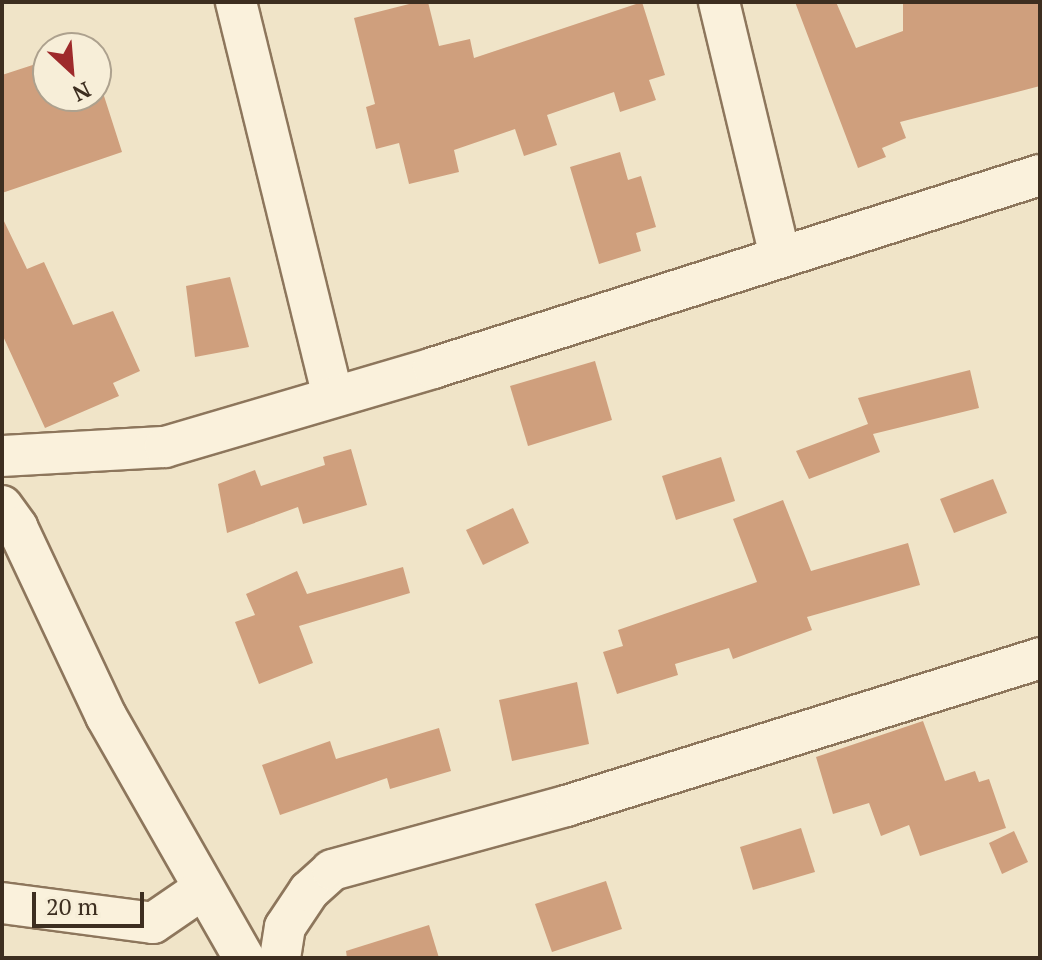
<!DOCTYPE html>
<html>
<head>
<meta charset="utf-8">
<style>
  body { margin:0 }
  #map { position:relative; width:1042px; height:960px; overflow:hidden; background:#f0e4c8; font-family:"PT Serif",serif }
  div>[style] { position:absolute }
  .building>* { inset:0; background:#cf9f7d }
  .roads { filter:drop-shadow(2px 0 #8d765c) drop-shadow(-2px 0 #8d765c) drop-shadow(0 2px #8d765c) drop-shadow(0 -2px #8d765c) }
  .minor>* { height:40px; margin:-20px; padding:0 20px; transform-origin:20px; border-radius:20px; background:#faf1dc }
  span { translate:-50% -50%; white-space:nowrap; text-align:center; line-height:1.15; -webkit-text-stroke:7px #f7eed8; paint-order:stroke }
  .frame { position:absolute; inset:0; border:4px solid #3d2e20; pointer-events:none }
  .north { position:absolute; left:32px; top:32px; width:80px; height:80px; box-sizing:border-box; background:#f7eed8; border:2px solid #ada18e; border-radius:50%; rotate:154deg; font-size:22px; font-weight:700; line-height:32px; text-align:center; color:#3d2e20 }
  .north::after { content:''; display:block; margin:auto; width:28px; height:36px; background:#9e2a2b; clip-path:polygon(50% 0,100% 100%,50% 72%,0 100%) }
  .scale { position:absolute; left:32px; top:892px; width:112px; height:36px; box-sizing:border-box; border:4px solid #3d2e20; border-top:0; padding-left:10px; font-size:24px; line-height:28px; white-space:nowrap; color:#3d2e20; -webkit-text-stroke:6px #f7eed8; paint-order:stroke }
</style>
</head>
<body>
<div id="map">
  <div class="building">
    <div style="clip-path:polygon(417px 2px,428px 2px,439px 46px,470px 39px,474px 58px,642px 2px,665px 75px,649px 80px,656px 100px,620px 112px,614px 92px,547px 115px,557px 145px,524px 156px,515px 129px,454px 150px,459px 172px,409px 184px,399px 143px,376px 149px,366px 107px,375px 104px,354px 18px)"></div>
    <div style="clip-path:polygon(795px 2px,836px 2px,856px 48px,903px 31px,903px 3px,1040px 2px,1040px 86px,900px 122px,906px 138px,882px 148px,886px 157px,858px 168px)"></div>
    <div style="clip-path:polygon(48px 60px,48px 96px,96px 96px,96px 71px,122px 152px,2px 193px,2px 75px)"></div>
    <div style="clip-path:polygon(620px 152px,628px 180px,641px 176px,656px 227px,636px 233px,641px 251px,599px 264px,570px 167px)"></div>
    <div style="clip-path:polygon(2px 217px,27px 269px,44px 262px,73px 325px,113px 311px,140px 371px,113px 383px,119px 396px,45px 428px,2px 334px)"></div>
    <div style="clip-path:polygon(230px 277px,249px 347px,195px 357px,186px 286px)"></div>
    <div style="clip-path:polygon(595px 361px,612px 420px,528px 446px,510px 386px)"></div>
    <div style="clip-path:polygon(970px 370px,979px 408px,873px 434px,880px 452px,809px 479px,796px 451px,868px 424px,858px 398px)"></div>
    <div style="clip-path:polygon(351px 449px,367px 505px,303px 524px,298px 507px,227px 533px,218px 484px,255px 470px,261px 486px,325px 465px,323px 457px)"></div>
    <div style="clip-path:polygon(721px 457px,735px 501px,676px 520px,662px 476px)"></div>
    <div style="clip-path:polygon(993px 479px,1007px 513px,954px 533px,940px 499px)"></div>
    <div style="clip-path:polygon(783px 500px,811px 571px,908px 543px,920px 585px,807px 617px,812px 630px,733px 659px,729px 648px,675px 664px,678px 675px,617px 694px,603px 652px,623px 646px,618px 630px,757px 582px,733px 519px)"></div>
    <div style="clip-path:polygon(513px 508px,529px 543px,483px 565px,466px 530px)"></div>
    <div style="clip-path:polygon(403px 567px,410px 593px,299px 626px,313px 663px,259px 684px,235px 622px,255px 615px,246px 594px,297px 571px,307px 594px)"></div>
    <div style="clip-path:polygon(577px 682px,589px 744px,512px 761px,499px 700px)"></div>
    <div style="clip-path:polygon(923px 721px,945px 781px,975px 771px,979px 782px,989px 779px,1006px 828px,920px 856px,909px 825px,881px 836px,869px 803px,833px 814px,816px 757px)"></div>
    <div style="clip-path:polygon(439px 728px,451px 771px,390px 789px,387px 778px,280px 815px,262px 765px,330px 741px,336px 759px)"></div>
    <div style="clip-path:polygon(801px 828px,815px 872px,753px 890px,740px 847px)"></div>
    <div style="clip-path:polygon(1014px 831px,1028px 862px,1002px 874px,989px 843px)"></div>
    <div style="clip-path:polygon(606px 881px,622px 929px,552px 952px,535px 904px)"></div>
    <div style="clip-path:polygon(429px 925px,439px 958px,347px 958px,346px 951px)"></div>
  </div>
  <div class="roads">
    <div class="minor">
      <div style="left:236px;top:2px;width:406px;rotate:76.2deg"></div>
      <div style="left:719px;top:2px;width:261px;rotate:76.5deg"></div>
      <div style="left:2px;top:456px;width:163px;rotate:-3.2deg"></div>
      <div style="left:165px;top:447px;width:279px;rotate:-16.4deg"></div>
      <div style="left:433px;top:368px;width:637px;rotate:-17.64deg"></div>
      <div style="left:2px;top:506px;width:26px;rotate:54deg"></div>
      <div style="left:17px;top:527px;width:209px;rotate:64.8deg"></div>
      <div style="left:106px;top:716px;width:279px;rotate:60.3deg"></div>
      <div style="left:2px;top:903px;width:152px;rotate:7.5deg"></div>
      <div style="left:153px;top:923px;width:58px;rotate:-34.5deg"></div>
      <div style="left:280px;top:958px;width:31px;rotate:-81deg"></div>
      <div style="left:285px;top:927px;width:43px;rotate:-56.3deg"></div>
      <div style="left:309px;top:891px;width:31px;rotate:-42deg"></div>
      <div style="left:332px;top:870px;width:243px;rotate:-15.3deg"></div>
      <div style="left:566px;top:806px;width:497px;rotate:-17.3deg"></div>
    </div>
  </div>
  <div class="frame"></div>
  <div class="north">N</div>
  <div class="scale">20 m</div>
</div>
</body>
</html>
